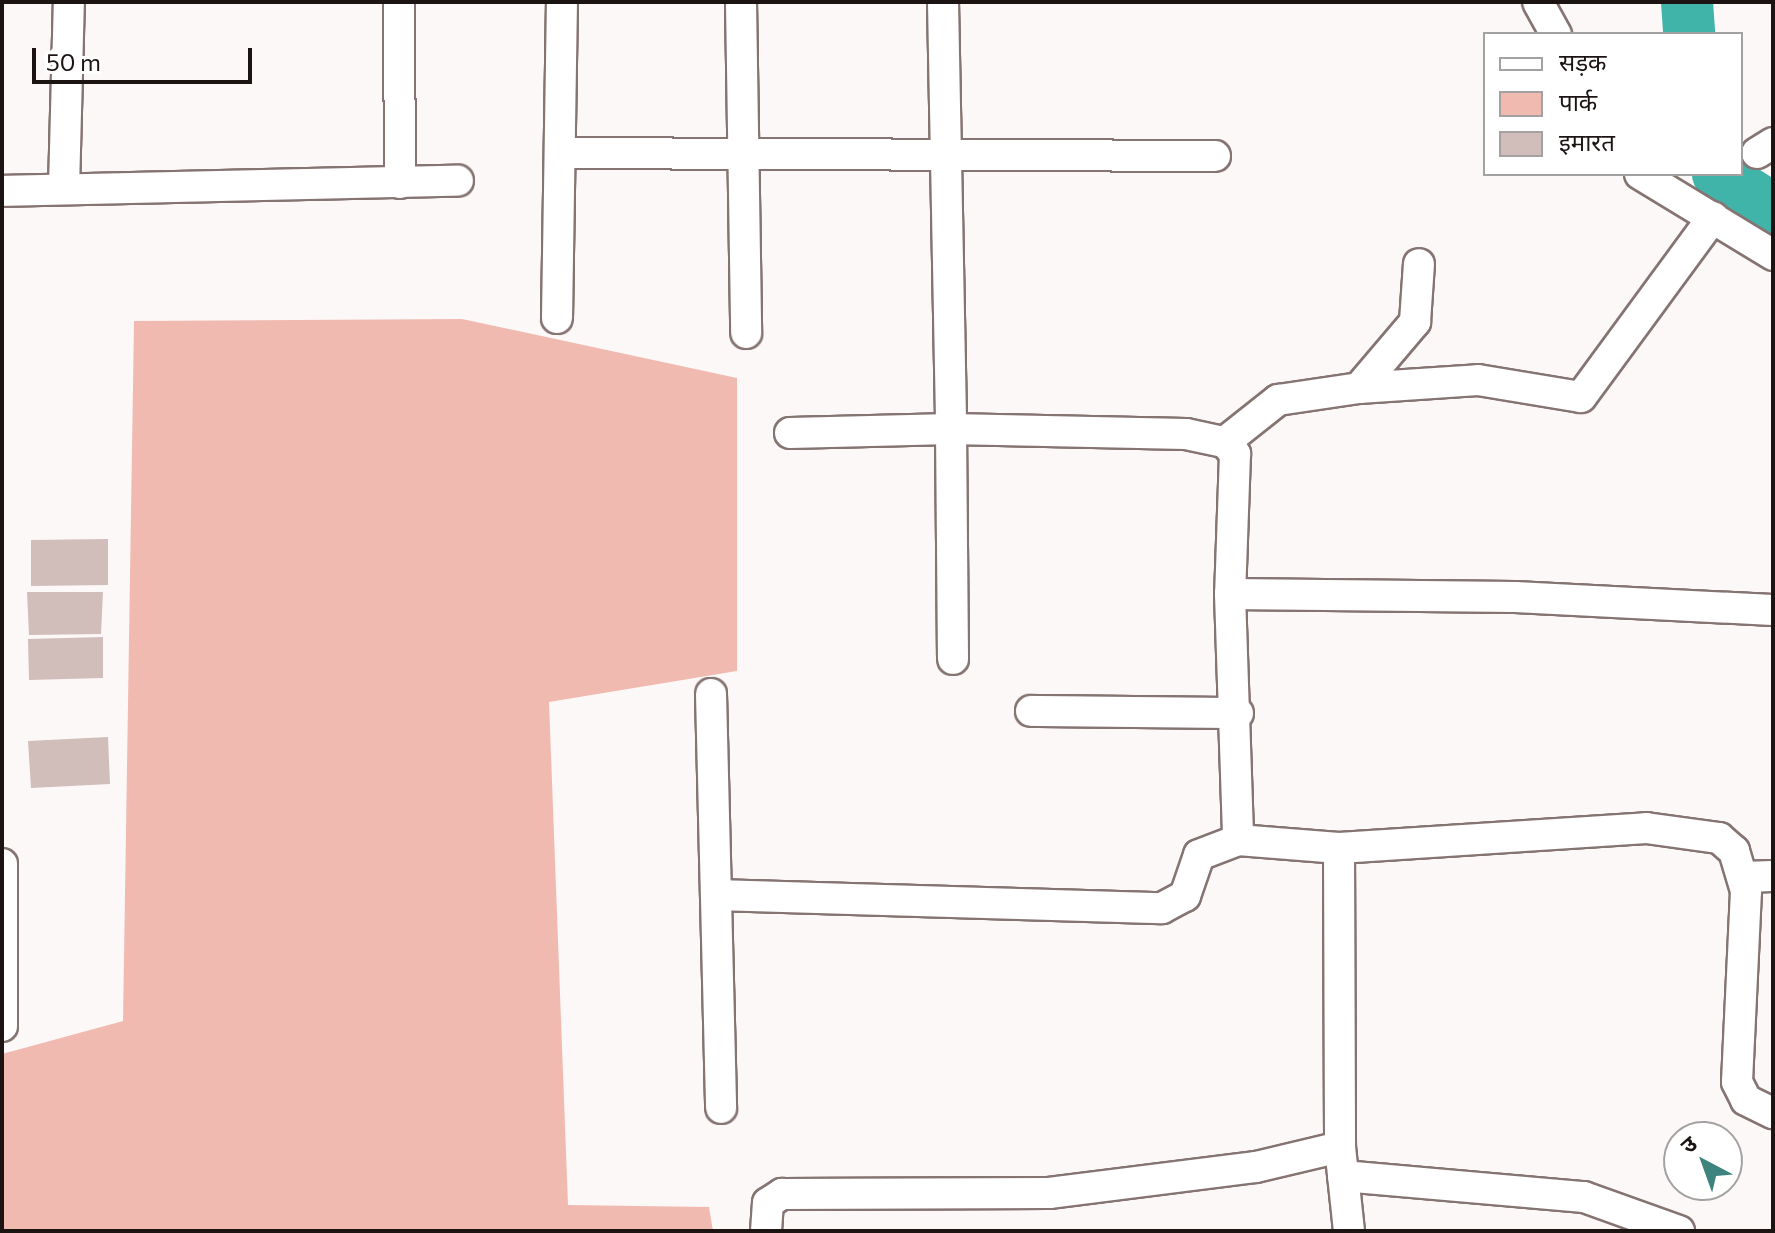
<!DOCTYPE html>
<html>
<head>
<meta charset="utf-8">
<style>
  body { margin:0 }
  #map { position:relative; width:1775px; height:1233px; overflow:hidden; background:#fcf8f7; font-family:Commissioner,"Noto Sans Devanagari",sans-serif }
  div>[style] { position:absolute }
  .green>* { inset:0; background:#f1bab1 }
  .river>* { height:52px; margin:-26px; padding:0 26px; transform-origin:26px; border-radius:26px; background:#41b4aa }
  .building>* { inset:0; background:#d1bdba }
  .roads { filter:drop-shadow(2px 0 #857471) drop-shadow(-2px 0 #857471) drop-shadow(0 2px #857471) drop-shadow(0 -2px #857471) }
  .street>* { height:30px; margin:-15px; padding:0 15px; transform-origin:15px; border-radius:15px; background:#fff }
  span { translate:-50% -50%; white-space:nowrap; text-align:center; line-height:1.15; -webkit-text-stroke:8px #fff; paint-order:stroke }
  .frame { position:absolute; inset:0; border:4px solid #1b1413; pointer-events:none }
  .legend { position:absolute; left:1483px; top:32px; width:260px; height:144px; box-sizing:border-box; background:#fff; border:2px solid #a4a1a1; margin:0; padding:10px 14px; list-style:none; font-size:24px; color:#1b1413 }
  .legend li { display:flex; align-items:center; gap:16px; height:40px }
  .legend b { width:40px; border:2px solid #a4a1a1 }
  .north { position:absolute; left:1663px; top:1121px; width:80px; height:80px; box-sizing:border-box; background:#fff; border:2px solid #a4a1a1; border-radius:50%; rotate:319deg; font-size:22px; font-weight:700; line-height:32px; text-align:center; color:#1b1413 }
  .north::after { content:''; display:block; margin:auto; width:28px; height:36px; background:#3d847e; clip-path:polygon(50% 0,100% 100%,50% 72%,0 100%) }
  .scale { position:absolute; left:32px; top:48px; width:220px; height:36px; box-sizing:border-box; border:4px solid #1b1413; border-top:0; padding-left:10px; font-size:24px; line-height:28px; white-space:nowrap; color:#1b1413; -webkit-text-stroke:6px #fff; paint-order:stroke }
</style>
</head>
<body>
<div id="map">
  <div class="green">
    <div style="clip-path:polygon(462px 319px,737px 378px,737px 671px,549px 702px,568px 1205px,709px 1207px,713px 1231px,2px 1231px,2px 1054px,123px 1021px,134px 321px)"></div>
  </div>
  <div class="river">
    <div style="left:1687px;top:2px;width:32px;rotate:86deg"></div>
    <div style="left:1718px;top:174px;width:65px;rotate:32.5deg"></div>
  </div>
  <div class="building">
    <div style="clip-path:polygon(108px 539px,108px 585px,31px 586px,31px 540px)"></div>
    <div style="clip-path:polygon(27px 592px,103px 592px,101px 634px,29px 635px)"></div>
    <div style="clip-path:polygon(103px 637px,103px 678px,29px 680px,28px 639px)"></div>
    <div style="clip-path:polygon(108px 737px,110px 784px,31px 788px,28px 741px)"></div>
  </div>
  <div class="roads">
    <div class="street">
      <div style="left:399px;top:2px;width:181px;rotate:89.7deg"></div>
      <div style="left:741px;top:2px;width:331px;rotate:89.1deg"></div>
      <div style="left:943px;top:2px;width:427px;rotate:88.9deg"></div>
      <div style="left:951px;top:429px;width:235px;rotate:1.2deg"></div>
      <div style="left:1186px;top:434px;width:40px;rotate:12deg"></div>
      <div style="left:1225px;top:442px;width:16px;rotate:50deg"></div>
      <div style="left:1235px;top:454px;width:140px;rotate:92deg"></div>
      <div style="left:1230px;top:594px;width:246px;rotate:88.1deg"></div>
      <div style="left:1238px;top:840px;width:101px;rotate:4.5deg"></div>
      <div style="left:1339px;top:848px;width:308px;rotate:-3.7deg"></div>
      <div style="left:1646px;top:828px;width:74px;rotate:7.8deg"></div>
      <div style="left:1719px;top:838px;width:20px;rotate:41deg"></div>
      <div style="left:1734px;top:851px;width:42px;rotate:73.3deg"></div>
      <div style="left:1746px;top:891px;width:191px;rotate:92.7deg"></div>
      <div style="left:1737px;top:1082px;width:20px;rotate:63deg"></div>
      <div style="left:1746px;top:1100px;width:30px;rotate:26deg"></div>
      <div style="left:1538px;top:2px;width:37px;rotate:61deg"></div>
      <div style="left:560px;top:153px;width:655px;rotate:0.26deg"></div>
      <div style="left:1757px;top:153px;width:19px;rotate:-32deg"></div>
      <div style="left:1640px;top:174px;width:156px;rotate:31.3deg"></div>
      <div style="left:64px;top:188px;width:186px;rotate:-88.5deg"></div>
      <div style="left:2px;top:191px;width:456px;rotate:-1.3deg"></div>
      <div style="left:557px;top:318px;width:316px;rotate:-89.1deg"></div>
      <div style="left:1359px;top:388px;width:119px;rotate:-3.8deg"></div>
      <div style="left:1478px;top:380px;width:104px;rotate:9.4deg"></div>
      <div style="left:1581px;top:397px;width:223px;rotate:-53.7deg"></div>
      <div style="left:790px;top:433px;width:161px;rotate:-1.4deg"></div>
      <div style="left:951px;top:429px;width:230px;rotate:89.5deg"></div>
      <div style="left:1225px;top:442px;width:68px;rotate:-38.4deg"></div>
      <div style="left:1278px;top:400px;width:82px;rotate:-8.4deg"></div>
      <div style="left:1359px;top:388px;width:87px;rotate:-49.7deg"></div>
      <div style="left:1415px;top:322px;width:58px;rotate:-86.1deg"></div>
      <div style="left:1230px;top:594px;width:285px;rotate:0.6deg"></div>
      <div style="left:1515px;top:597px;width:258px;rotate:2.9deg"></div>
      <div style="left:711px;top:694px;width:414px;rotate:88.6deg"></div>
      <div style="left:1031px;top:711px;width:207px;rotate:0.6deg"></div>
      <div style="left:1339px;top:848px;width:299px;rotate:89.8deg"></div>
      <div style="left:1340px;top:1147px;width:84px;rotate:83.9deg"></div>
      <div style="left:2px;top:864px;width:162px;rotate:90deg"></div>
      <div style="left:1744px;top:877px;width:29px;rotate:-2deg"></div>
      <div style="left:716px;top:895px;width:446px;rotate:1.7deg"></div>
      <div style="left:1162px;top:908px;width:26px;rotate:-28deg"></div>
      <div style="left:1185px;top:896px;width:43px;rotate:-71.1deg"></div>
      <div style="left:1199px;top:855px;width:42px;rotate:-21deg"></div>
      <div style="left:1343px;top:1176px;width:242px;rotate:5deg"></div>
      <div style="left:1584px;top:1197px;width:101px;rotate:19.7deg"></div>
      <div style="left:766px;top:1231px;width:28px;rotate:-86deg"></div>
      <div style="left:768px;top:1203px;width:17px;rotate:-33deg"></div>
      <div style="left:782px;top:1194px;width:267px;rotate:-0.2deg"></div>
      <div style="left:1049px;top:1193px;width:209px;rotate:-7.2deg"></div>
      <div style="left:1256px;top:1167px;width:86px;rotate:-13.4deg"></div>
    </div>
  </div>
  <div class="frame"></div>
  <ul class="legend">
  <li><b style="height:10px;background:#fff"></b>सड़क</li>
  <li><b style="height:22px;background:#f1bab1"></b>पार्क</li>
  <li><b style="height:22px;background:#d1bdba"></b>इमारत</li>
  </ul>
  <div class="north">उ</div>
  <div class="scale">50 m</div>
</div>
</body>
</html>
